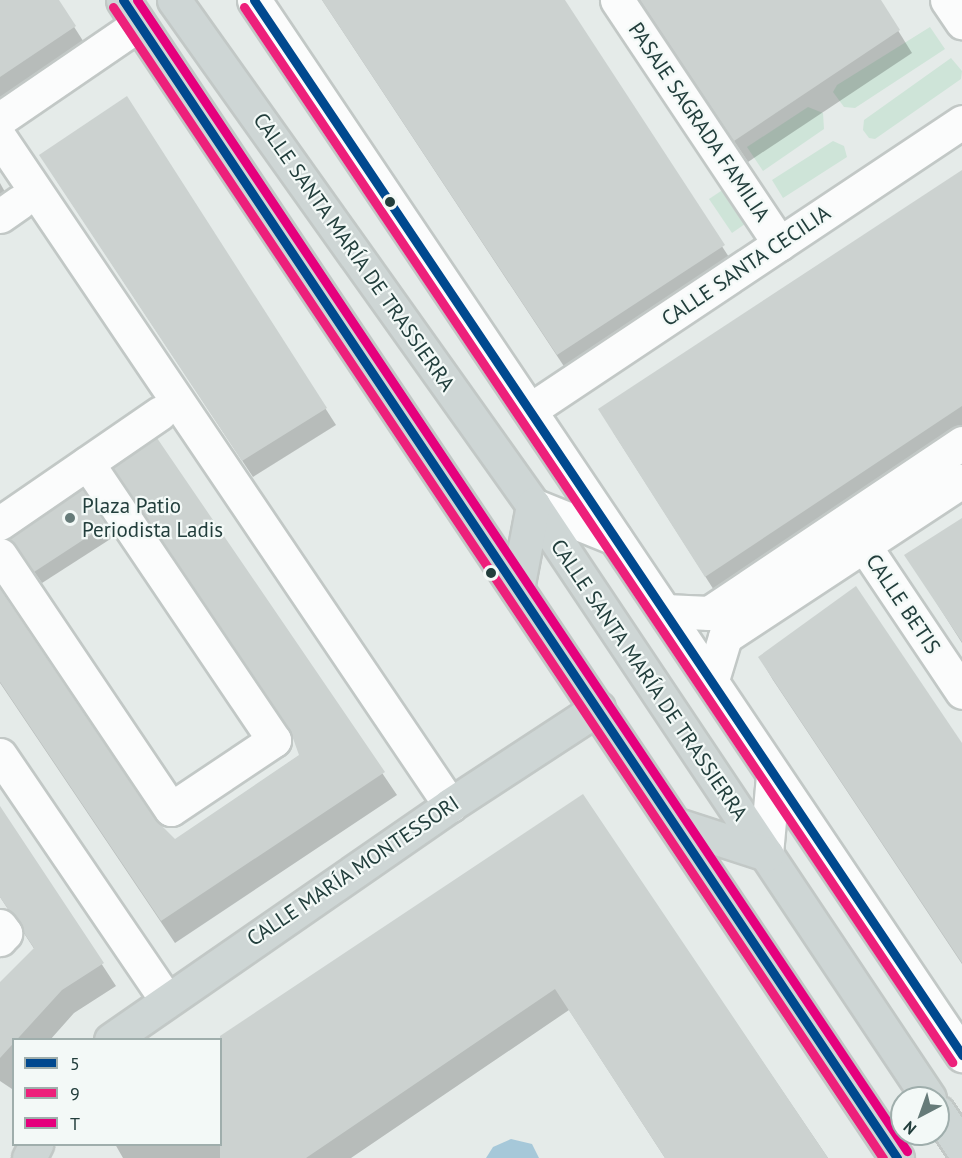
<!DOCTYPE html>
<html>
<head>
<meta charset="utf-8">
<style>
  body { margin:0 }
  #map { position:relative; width:962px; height:1158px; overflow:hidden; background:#e5ebe9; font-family:"PT Sans",sans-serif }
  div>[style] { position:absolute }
  .green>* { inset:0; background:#cee4d8 }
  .water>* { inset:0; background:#a6c8d9 }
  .shadow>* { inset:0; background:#0003 }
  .building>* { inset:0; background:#ccd2d0 }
  .roads { filter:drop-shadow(2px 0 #c2c8c6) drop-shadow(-2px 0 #c2c8c6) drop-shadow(0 2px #c2c8c6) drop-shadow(0 -2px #c2c8c6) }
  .minor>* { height:33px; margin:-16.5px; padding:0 16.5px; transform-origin:16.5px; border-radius:16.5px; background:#fbfcfc }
  .major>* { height:33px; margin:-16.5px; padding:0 16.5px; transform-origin:16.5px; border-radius:16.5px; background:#ced6d5 }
  .bus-1>* { height:9px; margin:-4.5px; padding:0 4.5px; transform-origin:4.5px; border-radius:4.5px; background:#00498f }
  .bus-2>* { height:9px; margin:-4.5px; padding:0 4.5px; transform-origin:4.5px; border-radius:4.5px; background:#ed207b }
  .bus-3>* { height:9px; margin:-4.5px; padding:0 4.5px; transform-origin:4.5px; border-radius:4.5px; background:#e5007d }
  .dots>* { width:16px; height:16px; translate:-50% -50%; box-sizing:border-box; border:3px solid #f3f9f7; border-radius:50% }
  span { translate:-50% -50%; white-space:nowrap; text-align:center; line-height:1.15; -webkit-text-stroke:4.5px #f3f9f7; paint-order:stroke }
  .street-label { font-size:21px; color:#223e3c }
  .poi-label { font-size:21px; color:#223e3c }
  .left { translate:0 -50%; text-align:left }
  .legend { position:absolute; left:12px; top:1038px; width:210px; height:108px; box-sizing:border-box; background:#f3f9f7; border:2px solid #9faeac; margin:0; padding:8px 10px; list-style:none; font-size:18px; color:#223e3c }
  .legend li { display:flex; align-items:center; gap:12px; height:30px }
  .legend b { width:30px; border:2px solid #9faeac }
  .north { position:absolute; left:890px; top:1086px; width:60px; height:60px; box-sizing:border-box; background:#f3f9f7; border:2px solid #9faeac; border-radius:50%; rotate:221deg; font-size:16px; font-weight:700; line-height:24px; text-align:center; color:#223e3c }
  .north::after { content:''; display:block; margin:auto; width:21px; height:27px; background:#667b79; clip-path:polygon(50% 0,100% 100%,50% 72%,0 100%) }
</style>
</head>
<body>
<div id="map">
  <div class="green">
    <div style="clip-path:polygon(930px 27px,945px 49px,855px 108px,844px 107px,833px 92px,837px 85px)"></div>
    <div style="clip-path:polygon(951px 58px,962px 71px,961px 79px,875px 139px,869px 138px,863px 130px,864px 120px)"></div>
    <div style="clip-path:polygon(808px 107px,823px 113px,824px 129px,763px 171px,747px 147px)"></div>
    <div style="clip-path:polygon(833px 141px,844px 146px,847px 157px,783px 198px,772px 180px)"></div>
    <div style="clip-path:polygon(745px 175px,768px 208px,732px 233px,709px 199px)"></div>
  </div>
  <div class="water">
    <div style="clip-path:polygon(511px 1139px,532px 1144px,539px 1158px,486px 1158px,493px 1147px)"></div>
  </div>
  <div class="shadow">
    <div style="clip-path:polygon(0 0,57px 0,85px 44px,0 101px)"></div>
    <div style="clip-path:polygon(322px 0,563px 0,736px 268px,571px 377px)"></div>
    <div style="clip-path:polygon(639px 0,879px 0,912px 53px,748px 162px)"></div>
    <div style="clip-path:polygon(127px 99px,336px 425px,253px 477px,51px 172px)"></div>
    <div style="clip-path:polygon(962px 171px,962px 437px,719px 598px,613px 432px)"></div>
    <div style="clip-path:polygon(0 183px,14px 208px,0 218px)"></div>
    <div style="clip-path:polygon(157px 440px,397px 795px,175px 943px,0 683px,0 591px,154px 820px,174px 841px,300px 755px,294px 736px,115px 468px)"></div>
    <div style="clip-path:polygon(82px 491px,112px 538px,42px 583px,11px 539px)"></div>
    <div style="clip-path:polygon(962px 520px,962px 643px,906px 555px)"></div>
    <div style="clip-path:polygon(760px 658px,962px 746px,962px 964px,773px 680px)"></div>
    <div style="clip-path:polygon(582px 796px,828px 1158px,665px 1158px,569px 1010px,351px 1158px,123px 1158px,115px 1144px,220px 1144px,219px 1040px)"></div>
    <div style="clip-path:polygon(0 808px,116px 986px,74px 1013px,50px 1040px,14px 1040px,12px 1089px,0 1081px,0 984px,35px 950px,0 897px)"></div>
  </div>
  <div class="building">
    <div style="clip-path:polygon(0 0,59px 0,76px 26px,0 77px)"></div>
    <div style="clip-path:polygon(322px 0,565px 0,725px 245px,557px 355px)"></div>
    <div style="clip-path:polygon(640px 0,881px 0,900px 30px,734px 141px)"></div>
    <div style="clip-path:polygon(127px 96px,327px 408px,242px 461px,39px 155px)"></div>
    <div style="clip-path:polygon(962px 170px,962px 406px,705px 577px,598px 409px)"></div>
    <div style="clip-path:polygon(157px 438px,385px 772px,161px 921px,0 682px,0 589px,155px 819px,175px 839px,299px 755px,290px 730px,113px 468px)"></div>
    <div style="clip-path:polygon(82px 489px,106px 525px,34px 572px,9px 539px)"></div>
    <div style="clip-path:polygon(962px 518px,962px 642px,904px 555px)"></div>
    <div style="clip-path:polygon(856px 586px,962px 743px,962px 963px,758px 657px)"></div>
    <div style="clip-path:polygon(583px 794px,828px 1158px,665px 1158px,555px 989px,306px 1158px,220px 1158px,220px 1036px)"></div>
    <div style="clip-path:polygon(0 806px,104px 963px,62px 990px,0 1058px,0 982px,34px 948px,0 897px)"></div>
  </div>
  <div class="roads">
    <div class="minor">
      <div style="left:254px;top:0;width:1271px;rotate:56.13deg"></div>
      <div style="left:617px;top:0;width:293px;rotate:56.3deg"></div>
      <div style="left:947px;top:0;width:27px;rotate:56deg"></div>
      <div style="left:0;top:119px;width:168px;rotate:-34.4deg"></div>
      <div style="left:0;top:138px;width:805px;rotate:55.99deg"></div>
      <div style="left:0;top:216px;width:24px;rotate:-35deg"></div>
      <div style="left:530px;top:410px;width:519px;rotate:-33.69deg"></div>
      <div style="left:533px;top:505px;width:88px;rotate:21.9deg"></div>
      <div style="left:0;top:523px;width:194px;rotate:-34.5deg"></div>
      <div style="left:853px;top:529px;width:196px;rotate:56.2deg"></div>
      <div style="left:0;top:555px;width:306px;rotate:56.1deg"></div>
      <div style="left:171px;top:809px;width:124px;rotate:-33.8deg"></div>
      <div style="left:274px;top:740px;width:334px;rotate:-124deg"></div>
      <div style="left:665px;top:611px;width:44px;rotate:2.6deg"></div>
      <div style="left:709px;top:613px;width:305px;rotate:-33.9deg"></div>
      <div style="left:712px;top:680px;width:45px;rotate:-73.2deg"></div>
      <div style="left:725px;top:637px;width:284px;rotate:-33.4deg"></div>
      <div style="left:0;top:755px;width:295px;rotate:55.8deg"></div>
      <div style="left:766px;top:854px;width:79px;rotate:-84.9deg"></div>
      <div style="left:0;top:926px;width:9px;rotate:54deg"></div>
      <div style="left:5px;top:933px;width:8px;rotate:130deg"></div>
    </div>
    <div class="major">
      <div style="left:123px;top:0;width:1393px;rotate:56.24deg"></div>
      <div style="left:174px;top:0;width:620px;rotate:54.59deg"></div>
      <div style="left:533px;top:505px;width:713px;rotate:56.27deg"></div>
      <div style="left:517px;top:589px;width:86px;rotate:-79.2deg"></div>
      <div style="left:677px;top:825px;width:94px;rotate:18deg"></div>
      <div style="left:111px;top:1040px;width:412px;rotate:-34.7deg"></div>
      <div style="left:450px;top:805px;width:177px;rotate:-33.2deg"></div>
      <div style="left:938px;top:1112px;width:43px;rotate:56.3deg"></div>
      <div style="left:29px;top:1158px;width:16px;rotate:-63deg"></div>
    </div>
  </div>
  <div class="bus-1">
    <div style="left:123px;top:0;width:1393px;rotate:56.24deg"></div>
    <div style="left:254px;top:0;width:1271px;rotate:56.13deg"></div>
  </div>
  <div class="bus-2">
    <div style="left:113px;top:7px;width:1385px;rotate:56.22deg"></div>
    <div style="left:244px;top:7px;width:1271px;rotate:56.13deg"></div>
  </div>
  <div class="bus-3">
    <div style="left:137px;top:0;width:1385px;rotate:56.22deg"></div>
  </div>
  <div class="dots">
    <div style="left:390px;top:202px;background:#223e3c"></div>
    <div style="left:70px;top:518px;background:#667b79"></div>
    <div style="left:491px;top:573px;background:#223e3c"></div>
  </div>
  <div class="street-label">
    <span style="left:699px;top:122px;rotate:56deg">PASAJE SAGRADA FAMILIA</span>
    <span style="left:354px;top:252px;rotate:55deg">CALLE SANTA MARÍA DE TRASSIERRA</span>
    <span style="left:746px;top:266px;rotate:-34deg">CALLE SANTA CECILIA</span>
    <span style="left:903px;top:604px;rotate:56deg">CALLE BETIS</span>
    <span style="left:649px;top:680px;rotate:56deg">CALLE SANTA MARÍA DE TRASSIERRA</span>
    <span style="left:353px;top:871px;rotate:-34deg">CALLE MARÍA MONTESSORI</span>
  </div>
  <div class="poi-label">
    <span class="left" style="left:82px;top:518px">Plaza Patio<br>Periodista Ladis</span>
  </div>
  <ul class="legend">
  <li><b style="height:8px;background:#00498f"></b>5</li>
  <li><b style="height:8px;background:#ed207b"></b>9</li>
  <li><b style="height:8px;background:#e5007d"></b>T</li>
  </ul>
  <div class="north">N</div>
</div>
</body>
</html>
